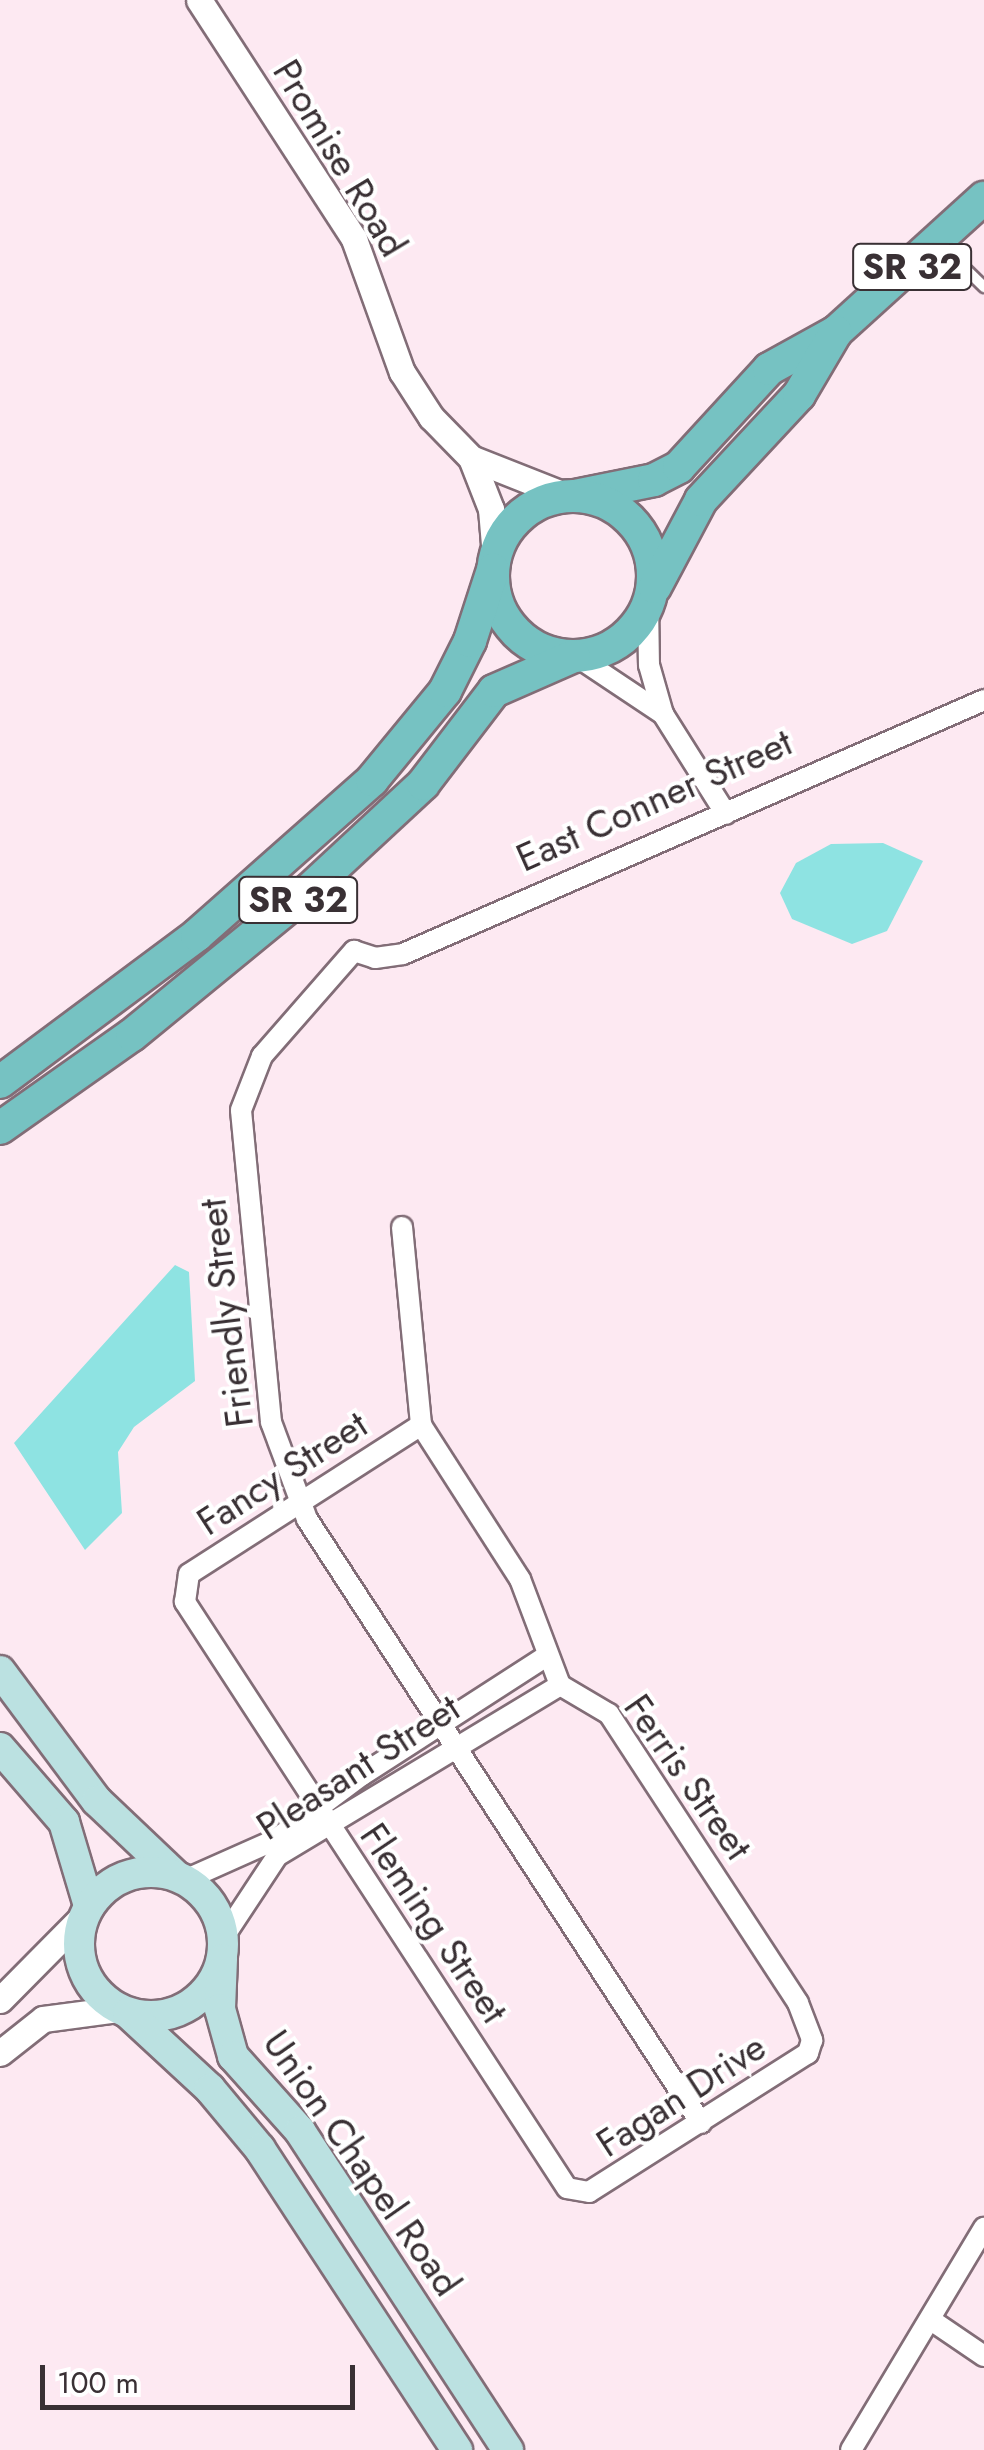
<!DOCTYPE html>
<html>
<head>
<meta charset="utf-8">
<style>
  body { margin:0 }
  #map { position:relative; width:984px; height:2450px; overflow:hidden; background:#fde9f2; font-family:Jost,sans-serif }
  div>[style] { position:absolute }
  .water>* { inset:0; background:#8ee3e2 }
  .roads { filter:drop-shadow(2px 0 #826d77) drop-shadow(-2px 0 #826d77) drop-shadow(0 2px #826d77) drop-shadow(0 -2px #826d77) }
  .service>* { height:10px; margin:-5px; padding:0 5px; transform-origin:5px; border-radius:5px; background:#fff }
  .minor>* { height:20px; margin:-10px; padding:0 10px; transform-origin:10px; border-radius:10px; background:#fff }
  .tertiary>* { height:25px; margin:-12.5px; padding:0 12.5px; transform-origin:12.5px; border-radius:12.5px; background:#fff }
  .secondary>* { height:30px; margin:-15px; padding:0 15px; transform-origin:15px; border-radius:15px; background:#bbe1e1 }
  .secondary>.ring { margin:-15px; padding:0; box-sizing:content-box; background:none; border:30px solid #bbe1e1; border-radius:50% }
  .primary>* { height:32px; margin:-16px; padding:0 16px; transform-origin:16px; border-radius:16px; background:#76c2c2 }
  .primary>.ring { margin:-16px; padding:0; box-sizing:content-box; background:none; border:32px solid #76c2c2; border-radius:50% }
  span { translate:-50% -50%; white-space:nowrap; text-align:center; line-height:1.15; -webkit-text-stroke:8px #fff; paint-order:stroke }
  .shield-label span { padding:2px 8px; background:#fff; border:2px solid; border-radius:8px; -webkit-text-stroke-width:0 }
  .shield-label { font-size:35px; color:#393034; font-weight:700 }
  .street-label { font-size:38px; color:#393034 }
  .scale { position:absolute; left:40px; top:2365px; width:315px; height:45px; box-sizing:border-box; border:5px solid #393034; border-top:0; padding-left:12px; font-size:30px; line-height:35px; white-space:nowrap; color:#393034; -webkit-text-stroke:8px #fff; paint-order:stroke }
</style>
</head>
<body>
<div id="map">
  <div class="water">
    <div style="clip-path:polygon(883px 843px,923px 861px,887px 931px,852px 944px,792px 919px,780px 893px,796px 863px,831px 844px)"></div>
    <div style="clip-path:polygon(175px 1265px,189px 1272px,195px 1381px,134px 1427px,118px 1452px,122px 1513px,85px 1550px,14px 1443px)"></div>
  </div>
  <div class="roads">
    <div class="service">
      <div style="left:940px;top:244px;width:62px;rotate:44.3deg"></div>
    </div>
    <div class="minor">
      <div style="left:648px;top:603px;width:62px;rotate:89.1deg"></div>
      <div style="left:649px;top:665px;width:51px;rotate:74.1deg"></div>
      <div style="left:663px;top:714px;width:118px;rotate:57.8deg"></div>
      <div style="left:576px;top:656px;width:105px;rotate:33.7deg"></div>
      <div style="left:402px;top:1227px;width:199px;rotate:84.5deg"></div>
      <div style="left:421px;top:1425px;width:183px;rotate:57.3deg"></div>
      <div style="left:520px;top:1579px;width:113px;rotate:69.3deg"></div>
      <div style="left:560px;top:1685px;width:57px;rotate:30.6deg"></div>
      <div style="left:609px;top:1714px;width:345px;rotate:56.8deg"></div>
      <div style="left:798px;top:2003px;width:40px;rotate:69deg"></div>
      <div style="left:812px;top:2040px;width:14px;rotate:107deg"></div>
      <div style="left:808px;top:2053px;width:259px;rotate:147.6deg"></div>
      <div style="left:589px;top:2192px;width:22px;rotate:-170deg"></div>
      <div style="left:567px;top:2188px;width:700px;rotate:-123.1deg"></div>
      <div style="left:185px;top:1602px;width:28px;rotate:-82deg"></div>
      <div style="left:189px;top:1574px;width:276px;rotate:-32.7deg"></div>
      <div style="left:185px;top:1880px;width:98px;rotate:-24deg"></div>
      <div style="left:275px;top:1840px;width:109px;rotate:-36.8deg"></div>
      <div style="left:362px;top:1775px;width:218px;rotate:-32.8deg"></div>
      <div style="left:223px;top:1938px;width:98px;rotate:-56.6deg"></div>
      <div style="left:277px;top:1856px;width:331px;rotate:-31.1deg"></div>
      <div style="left:701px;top:2123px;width:721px;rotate:-123.12deg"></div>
      <div style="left:307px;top:1519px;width:103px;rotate:-110.4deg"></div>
      <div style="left:271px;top:1422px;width:313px;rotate:-95.5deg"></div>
      <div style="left:241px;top:1110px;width:58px;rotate:-68.7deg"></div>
      <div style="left:262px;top:1056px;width:140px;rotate:-48.8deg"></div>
      <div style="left:354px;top:951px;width:22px;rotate:18deg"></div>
      <div style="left:375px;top:958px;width:28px;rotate:-8deg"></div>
      <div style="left:403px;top:954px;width:634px;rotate:-23.61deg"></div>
      <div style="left:931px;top:2320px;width:64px;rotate:34.2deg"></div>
      <div style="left:851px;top:2450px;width:259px;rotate:-59.1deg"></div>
    </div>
    <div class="tertiary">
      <div style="left:199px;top:0;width:285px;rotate:57deg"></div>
      <div style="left:354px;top:239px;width:141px;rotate:70.2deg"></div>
      <div style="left:402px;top:372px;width:54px;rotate:57.2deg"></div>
      <div style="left:431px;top:417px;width:57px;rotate:45.7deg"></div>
      <div style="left:471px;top:458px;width:103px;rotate:21.6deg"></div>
      <div style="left:471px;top:458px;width:55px;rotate:68.6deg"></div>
      <div style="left:491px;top:509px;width:48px;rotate:85.2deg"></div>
      <div style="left:0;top:2000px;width:121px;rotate:-45.3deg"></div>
      <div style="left:0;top:2053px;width:55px;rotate:-38.3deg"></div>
      <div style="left:43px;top:2019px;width:77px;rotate:-7.5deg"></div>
    </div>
    <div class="secondary">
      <div style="left:0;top:1671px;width:162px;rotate:53.3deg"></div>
      <div style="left:97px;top:1801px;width:108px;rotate:43.5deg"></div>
      <div style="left:0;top:1748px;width:98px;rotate:49.1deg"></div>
      <div style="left:64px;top:1822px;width:88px;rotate:73.4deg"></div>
      <div class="ring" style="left:79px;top:1872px;width:114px;height:114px"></div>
      <div style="left:222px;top:1959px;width:50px;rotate:92.3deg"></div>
      <div style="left:220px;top:2009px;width:49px;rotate:74.5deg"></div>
      <div style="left:233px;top:2056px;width:101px;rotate:48.2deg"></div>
      <div style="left:300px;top:2131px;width:381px;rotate:56.9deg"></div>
      <div style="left:128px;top:2013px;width:112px;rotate:42.8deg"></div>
      <div style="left:210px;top:2089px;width:78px;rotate:50.2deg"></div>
      <div style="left:260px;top:2149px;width:360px;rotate:56.8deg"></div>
    </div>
    <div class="primary">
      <div style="left:575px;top:496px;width:81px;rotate:-11.4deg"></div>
      <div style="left:654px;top:480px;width:28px;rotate:-27deg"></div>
      <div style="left:679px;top:467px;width:133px;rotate:-47.4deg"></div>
      <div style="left:769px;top:369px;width:77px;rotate:-28.9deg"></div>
      <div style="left:836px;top:332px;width:200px;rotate:-42.2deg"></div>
      <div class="ring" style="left:493px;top:496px;width:128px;height:128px"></div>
      <div style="left:655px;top:587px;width:98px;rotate:-62.1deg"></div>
      <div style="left:701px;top:500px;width:144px;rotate:-47deg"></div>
      <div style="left:799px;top:395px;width:73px;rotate:-59.6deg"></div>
      <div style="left:0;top:1082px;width:246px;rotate:-36.7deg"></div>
      <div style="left:197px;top:935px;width:234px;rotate:-41.5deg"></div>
      <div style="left:372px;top:780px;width:115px;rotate:-50.6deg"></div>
      <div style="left:445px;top:691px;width:56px;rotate:-63.4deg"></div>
      <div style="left:470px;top:641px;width:75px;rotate:-72.1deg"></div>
      <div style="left:0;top:1128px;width:161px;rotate:-35.2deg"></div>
      <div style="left:132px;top:1035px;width:229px;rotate:-39.3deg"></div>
      <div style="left:309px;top:890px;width:156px;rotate:-42.9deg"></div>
      <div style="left:423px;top:784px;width:117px;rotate:-52.6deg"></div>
      <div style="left:494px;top:691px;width:87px;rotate:-23.6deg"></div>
    </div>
  </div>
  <div class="shield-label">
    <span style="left:912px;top:267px">SR 32</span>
    <span style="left:298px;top:900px">SR 32</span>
  </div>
  <div class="street-label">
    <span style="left:340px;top:158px;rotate:59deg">Promise Road</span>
    <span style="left:654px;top:800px;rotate:-24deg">East Conner Street</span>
    <span style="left:226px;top:1313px;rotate:-97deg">Friendly Street</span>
    <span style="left:282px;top:1473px;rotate:-33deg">Fancy Street</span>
    <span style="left:358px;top:1767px;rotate:-33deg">Pleasant Street</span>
    <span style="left:688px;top:1777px;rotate:55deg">Ferris Street</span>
    <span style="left:434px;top:1923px;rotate:56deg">Fleming Street</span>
    <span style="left:681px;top:2095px;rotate:-33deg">Fagan Drive</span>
    <span style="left:362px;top:2163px;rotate:55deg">Union Chapel Road</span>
  </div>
  <div class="scale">100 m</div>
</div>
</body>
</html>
